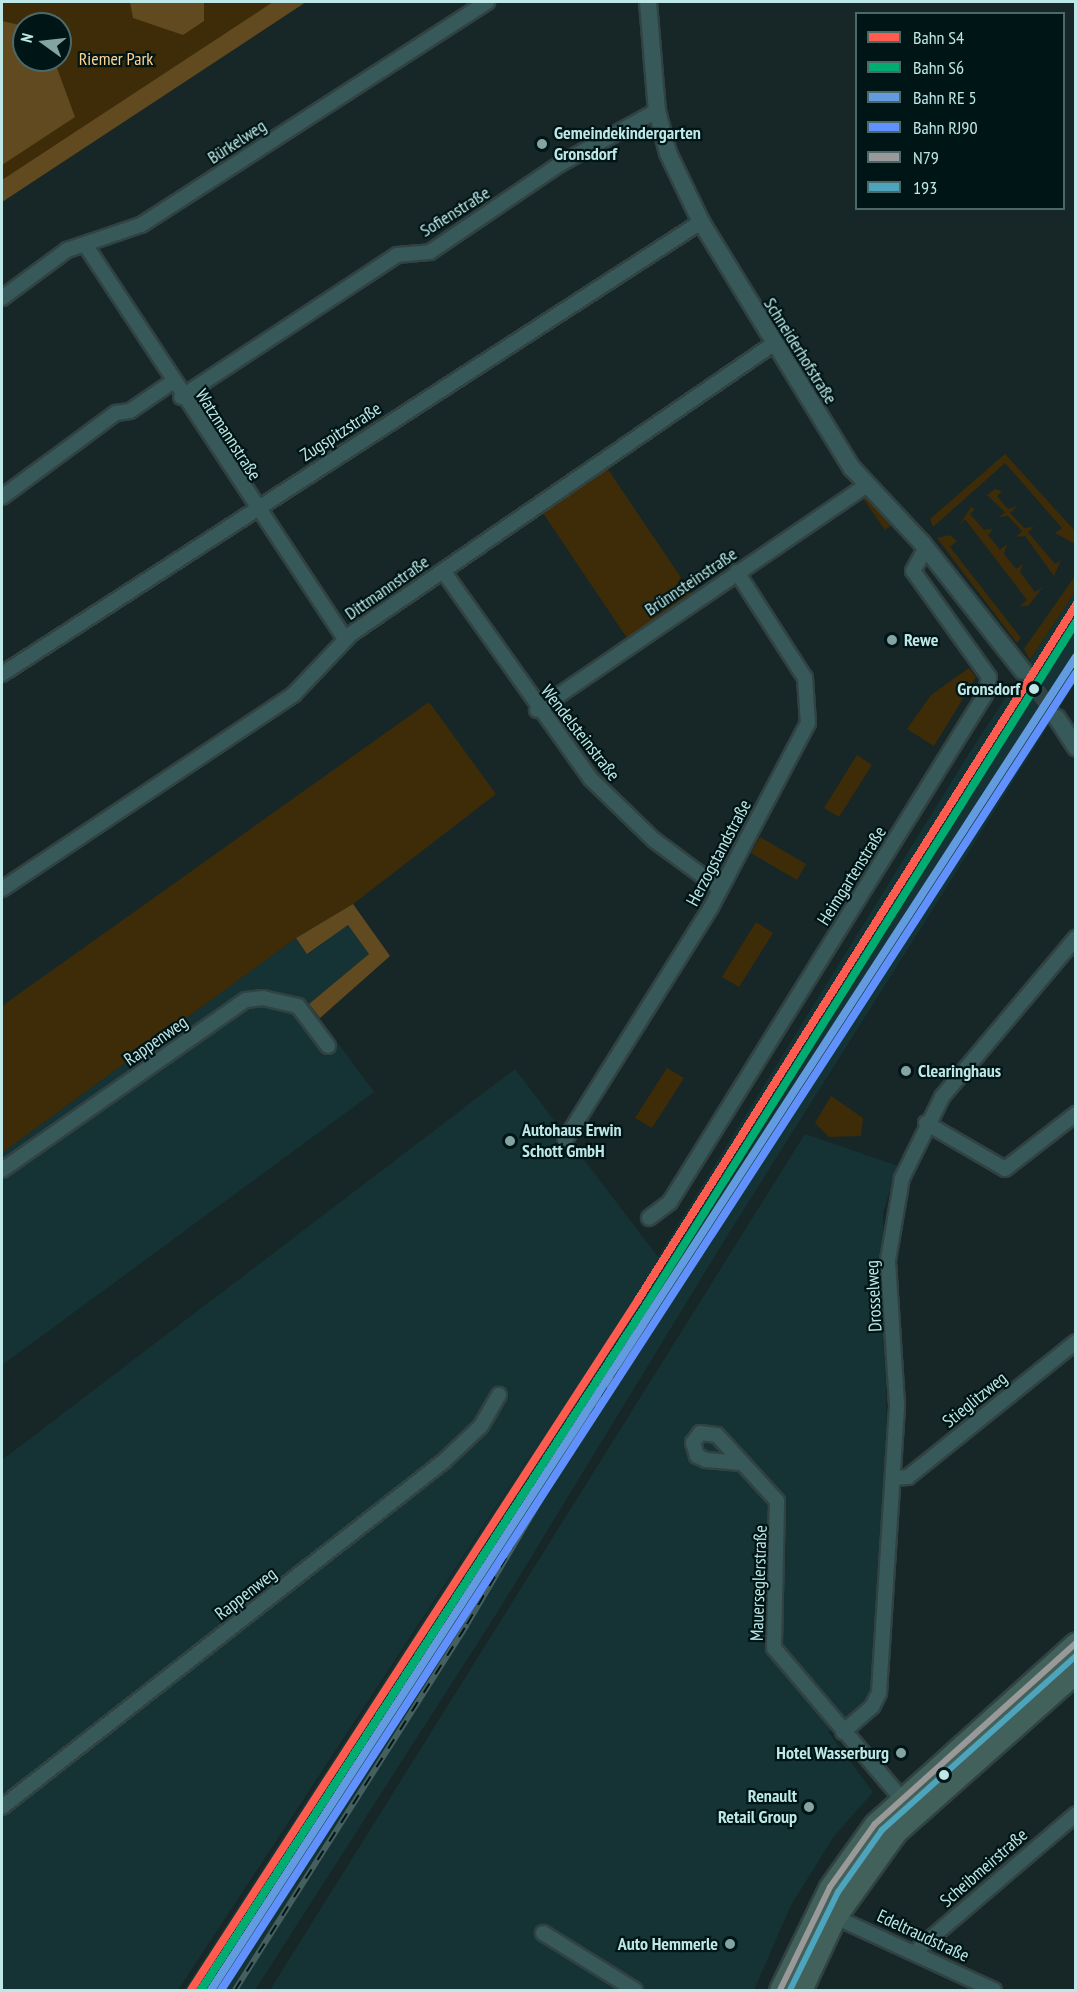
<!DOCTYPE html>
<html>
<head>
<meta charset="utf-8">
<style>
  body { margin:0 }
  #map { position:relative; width:1077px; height:1992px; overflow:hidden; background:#172727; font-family:"PT Sans Narrow",sans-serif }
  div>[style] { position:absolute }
  .built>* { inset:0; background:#153334 }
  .green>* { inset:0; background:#3e2c08 }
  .forest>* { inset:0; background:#624a20 }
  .tertiary-tunnel>* { height:16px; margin-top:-8px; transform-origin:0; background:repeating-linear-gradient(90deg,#304444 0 16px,transparent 0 24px) }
  .roads { filter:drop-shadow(2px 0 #314243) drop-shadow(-2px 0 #314243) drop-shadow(0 2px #314243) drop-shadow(0 -2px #314243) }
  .minor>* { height:14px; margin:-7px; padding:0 7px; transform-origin:7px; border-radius:7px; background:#38595a }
  .tertiary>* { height:16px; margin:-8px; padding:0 8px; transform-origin:8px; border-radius:8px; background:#38595a }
  .primary>* { height:21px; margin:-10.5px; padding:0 10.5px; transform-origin:10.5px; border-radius:10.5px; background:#43615b }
  .rail>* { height:6px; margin-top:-3px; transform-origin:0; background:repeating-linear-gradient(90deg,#001516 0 11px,#465f5f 0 22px); box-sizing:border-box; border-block:2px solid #465f5f }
  .bus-1>* { height:6px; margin:-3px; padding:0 3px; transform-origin:3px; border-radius:3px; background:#999 }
  .bus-2>* { height:6px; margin:-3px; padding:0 3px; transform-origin:3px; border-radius:3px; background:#4da4bd }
  .rail-1>* { height:8px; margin:-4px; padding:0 4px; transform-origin:4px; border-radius:4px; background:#ff5b4e }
  .rail-2>* { height:8px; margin:-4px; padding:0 4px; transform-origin:4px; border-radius:4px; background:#00ac6f }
  .rail-3>* { height:8px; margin:-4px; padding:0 4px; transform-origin:4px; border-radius:4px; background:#629bdf }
  .rail-4>* { height:8px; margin:-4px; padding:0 4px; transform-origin:4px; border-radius:4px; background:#6091ff }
  .dots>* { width:16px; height:16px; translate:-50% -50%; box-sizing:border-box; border:3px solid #001516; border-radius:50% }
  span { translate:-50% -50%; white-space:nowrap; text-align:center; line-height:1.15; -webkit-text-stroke:4.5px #001516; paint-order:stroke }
  .park-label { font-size:18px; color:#fed393 }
  .poi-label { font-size:18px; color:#bee7e7; font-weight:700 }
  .left { translate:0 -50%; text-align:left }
  .right { translate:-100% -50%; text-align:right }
  .street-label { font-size:18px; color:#bee7e7 }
  .stop-label { font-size:18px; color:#bee7e7; font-weight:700 }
  .frame { position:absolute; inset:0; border:3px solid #bee7e7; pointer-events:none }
  .legend { position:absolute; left:855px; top:12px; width:210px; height:198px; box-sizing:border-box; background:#001516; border:2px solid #4c696a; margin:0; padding:8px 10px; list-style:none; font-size:18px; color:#bee7e7 }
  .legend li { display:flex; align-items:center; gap:12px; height:30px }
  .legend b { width:30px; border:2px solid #4c696a }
  .north { position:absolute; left:12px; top:12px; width:60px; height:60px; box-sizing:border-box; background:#001516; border:2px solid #4c696a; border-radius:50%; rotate:285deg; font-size:16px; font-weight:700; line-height:24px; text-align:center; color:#bee7e7 }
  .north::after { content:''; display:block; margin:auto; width:21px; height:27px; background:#84a4a4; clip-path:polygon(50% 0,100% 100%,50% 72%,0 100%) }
</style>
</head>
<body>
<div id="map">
  <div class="built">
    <div style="clip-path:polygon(1075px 592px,1075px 683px,727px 1236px,500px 1608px,255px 1990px,184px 1990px,554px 1418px,178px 1990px,2px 1990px,2px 1460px,515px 1069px,658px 1257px,970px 752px)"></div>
    <div style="clip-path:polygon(348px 925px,369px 954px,309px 1004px,374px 1092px,2px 1365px,2px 1153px,296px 938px,308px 954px)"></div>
    <div style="clip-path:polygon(805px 1134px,898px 1166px,883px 1212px,887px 1440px,871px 1686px,867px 1698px,828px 1732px,873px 1792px,834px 1836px,791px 1905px,754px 1990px,270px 1990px)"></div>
  </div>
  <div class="green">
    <div style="clip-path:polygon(evenodd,2px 2px,272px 2px,280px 19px,2px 202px,2px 2px,24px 24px,60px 24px,60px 60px,24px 60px,24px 24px)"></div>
    <div style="clip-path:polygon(1005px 454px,1075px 531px,1075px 544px,1055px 533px,1062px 528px,1005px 463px,933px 527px,930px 519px)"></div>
    <div style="clip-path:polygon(607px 468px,692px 594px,627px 638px,543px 513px)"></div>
    <div style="clip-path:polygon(995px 489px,1002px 491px,997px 496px,1008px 509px,1017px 506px,1010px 513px,1024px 528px,1034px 527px,1028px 532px,1055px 564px,1061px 560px,1054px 576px,1025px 536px,1016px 537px,1022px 531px,1008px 516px,999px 517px,1005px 512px,987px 495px)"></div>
    <div style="clip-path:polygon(862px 497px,868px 498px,893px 524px,885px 530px)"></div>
    <div style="clip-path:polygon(971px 507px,975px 509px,970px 514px,984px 530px,993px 529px,988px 535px,1000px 550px,1007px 544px,1004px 554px,1016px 569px,1023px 564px,1020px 572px,1035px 592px,1043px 587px,1028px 606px,1020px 606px,1027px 600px,965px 519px,959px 525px)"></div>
    <div style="clip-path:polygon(950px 535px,957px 541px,950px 547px,1021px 638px,1017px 643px,937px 538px)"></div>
    <div style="clip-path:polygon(1075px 576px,1075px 592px,1030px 660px,1024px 649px)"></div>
    <div style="clip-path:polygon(969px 668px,976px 677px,934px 746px,907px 729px,931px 695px)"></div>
    <div style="clip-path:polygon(429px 702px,496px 794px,353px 904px,296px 938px,2px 1153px,2px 1006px)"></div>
    <div style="clip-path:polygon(857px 755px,872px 765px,839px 817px,824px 808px)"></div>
    <div style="clip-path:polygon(760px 837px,806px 864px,797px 880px,751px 853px)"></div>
    <div style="clip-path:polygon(756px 922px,773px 933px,739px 987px,722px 977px)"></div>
    <div style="clip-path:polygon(667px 1068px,684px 1078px,652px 1128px,635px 1118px)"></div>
    <div style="clip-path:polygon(831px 1096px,863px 1118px,861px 1136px,829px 1137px,815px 1123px)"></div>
  </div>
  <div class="forest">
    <div style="clip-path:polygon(130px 2px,204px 2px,204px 21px,183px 35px,133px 18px)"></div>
    <div style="clip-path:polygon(273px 2px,306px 2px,2px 202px,2px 180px)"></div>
    <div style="clip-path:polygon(2px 21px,24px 26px,24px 60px,54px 60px,75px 117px,2px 165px)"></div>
    <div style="clip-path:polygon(353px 904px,390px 956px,320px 1018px,309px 1004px,369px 954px,348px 925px,307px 954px,296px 938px)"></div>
  </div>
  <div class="tertiary-tunnel">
    <div style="left:1023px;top:671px;width:58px;rotate:54.1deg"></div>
  </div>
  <div class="roads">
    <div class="minor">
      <div style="left:86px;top:246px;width:471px;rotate:56.6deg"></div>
      <div style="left:2px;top:298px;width:81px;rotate:-36.4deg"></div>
      <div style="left:67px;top:250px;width:78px;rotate:-18.7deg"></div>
      <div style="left:141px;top:225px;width:412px;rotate:-32.8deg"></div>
      <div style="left:181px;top:397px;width:258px;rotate:-33.3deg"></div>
      <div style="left:397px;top:255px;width:33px;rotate:-5deg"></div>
      <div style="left:430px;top:252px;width:157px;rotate:-34.1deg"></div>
      <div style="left:560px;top:164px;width:111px;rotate:-28.7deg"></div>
      <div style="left:2px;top:497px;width:142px;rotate:-36.4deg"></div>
      <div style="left:116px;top:413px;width:14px;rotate:-8deg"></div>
      <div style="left:130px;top:411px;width:50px;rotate:-34.3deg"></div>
      <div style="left:443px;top:571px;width:255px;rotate:54.6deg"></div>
      <div style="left:591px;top:779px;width:88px;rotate:44.1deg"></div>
      <div style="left:654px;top:840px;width:81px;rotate:36.4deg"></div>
      <div style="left:2px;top:674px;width:832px;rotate:-32.89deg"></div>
      <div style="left:537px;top:710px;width:399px;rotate:-34.3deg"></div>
      <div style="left:2px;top:889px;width:351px;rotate:-33.7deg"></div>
      <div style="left:294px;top:694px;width:83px;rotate:-46.5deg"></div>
      <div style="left:351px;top:634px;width:511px;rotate:-34.47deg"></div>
      <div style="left:926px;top:1123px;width:91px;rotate:30.2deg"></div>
      <div style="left:1005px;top:1169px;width:90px;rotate:-37.8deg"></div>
      <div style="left:565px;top:1140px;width:275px;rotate:-57.9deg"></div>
      <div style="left:711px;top:907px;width:208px;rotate:-62.2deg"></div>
      <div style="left:808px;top:723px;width:45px;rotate:-93.8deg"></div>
      <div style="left:805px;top:678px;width:126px;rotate:-122.7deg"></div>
      <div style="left:2px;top:1170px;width:297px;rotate:-34.9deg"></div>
      <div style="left:246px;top:1000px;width:17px;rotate:-7deg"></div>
      <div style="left:263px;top:998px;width:36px;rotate:13deg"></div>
      <div style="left:298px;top:1006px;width:50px;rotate:53.1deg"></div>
      <div style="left:649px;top:1218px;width:26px;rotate:-37deg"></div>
      <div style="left:670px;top:1202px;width:597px;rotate:-58.15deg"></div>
      <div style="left:985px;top:695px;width:18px;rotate:-77deg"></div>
      <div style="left:989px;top:677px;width:130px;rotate:-125.6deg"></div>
      <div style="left:913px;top:571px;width:26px;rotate:-61deg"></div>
      <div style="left:740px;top:1463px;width:34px;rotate:-175deg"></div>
      <div style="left:706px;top:1460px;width:10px;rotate:-156deg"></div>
      <div style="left:697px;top:1456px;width:14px;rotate:-107deg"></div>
      <div style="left:693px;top:1443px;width:12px;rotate:-55deg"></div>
      <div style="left:700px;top:1433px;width:17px;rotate:7deg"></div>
      <div style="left:717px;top:1435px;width:89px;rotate:47.7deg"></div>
      <div style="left:777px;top:1501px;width:147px;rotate:91.2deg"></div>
      <div style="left:774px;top:1648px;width:206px;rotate:49.7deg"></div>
      <div style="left:895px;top:1478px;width:13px;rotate:-4deg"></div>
      <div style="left:908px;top:1477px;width:216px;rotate:-38.8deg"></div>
      <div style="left:843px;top:1732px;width:38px;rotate:-41deg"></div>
      <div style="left:872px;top:1707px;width:16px;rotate:-63deg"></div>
      <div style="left:879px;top:1693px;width:289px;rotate:-86.4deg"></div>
      <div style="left:897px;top:1405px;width:145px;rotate:-93.6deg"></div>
      <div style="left:888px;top:1260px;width:83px;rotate:-80.3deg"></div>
      <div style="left:902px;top:1178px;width:90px;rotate:-63.7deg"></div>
      <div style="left:942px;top:1097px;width:208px;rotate:-49.9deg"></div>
      <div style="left:2px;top:1807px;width:560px;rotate:-38.04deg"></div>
      <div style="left:443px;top:1462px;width:52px;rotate:-43.5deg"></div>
      <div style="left:481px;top:1426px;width:36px;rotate:-60deg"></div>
      <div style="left:835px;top:1917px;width:175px;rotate:24.7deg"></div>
      <div style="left:543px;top:1933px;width:108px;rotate:31.8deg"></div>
      <div style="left:917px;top:1950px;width:209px;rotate:-40.5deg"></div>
    </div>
    <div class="tertiary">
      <div style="left:648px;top:2px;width:109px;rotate:85.3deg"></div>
      <div style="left:657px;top:111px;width:43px;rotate:75.3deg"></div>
      <div style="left:668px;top:153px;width:76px;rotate:64.4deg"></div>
      <div style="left:701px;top:222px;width:289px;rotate:58.5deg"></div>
      <div style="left:852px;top:468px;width:103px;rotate:47deg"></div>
      <div style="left:922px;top:543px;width:163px;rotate:51.7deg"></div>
      <div style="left:1057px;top:718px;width:35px;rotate:57deg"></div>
    </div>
    <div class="primary">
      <div style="left:780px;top:1990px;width:114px;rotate:-64.1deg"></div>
      <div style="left:830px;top:1887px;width:77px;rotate:-54.5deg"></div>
      <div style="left:875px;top:1824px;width:270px;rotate:-42deg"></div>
      <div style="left:801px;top:1990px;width:81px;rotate:-65deg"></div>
      <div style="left:835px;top:1917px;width:105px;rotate:-54.3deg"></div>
      <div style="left:896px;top:1832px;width:241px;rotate:-41.6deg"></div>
    </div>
  </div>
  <div class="rail">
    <div style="left:235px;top:1990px;width:433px;rotate:-57.6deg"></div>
    <div style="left:467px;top:1624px;width:364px;rotate:-59.4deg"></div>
  </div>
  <div class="bus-1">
    <div style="left:780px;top:1990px;width:114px;rotate:-64.1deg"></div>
    <div style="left:830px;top:1887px;width:77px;rotate:-54.5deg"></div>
    <div style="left:875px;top:1824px;width:270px;rotate:-42deg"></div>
  </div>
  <div class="bus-2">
    <div style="left:790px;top:1990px;width:109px;rotate:-63.9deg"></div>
    <div style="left:838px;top:1892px;width:76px;rotate:-54.6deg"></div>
    <div style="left:882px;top:1830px;width:261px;rotate:-41.9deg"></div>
  </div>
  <div class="rail-1">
    <div style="left:191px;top:1990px;width:822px;rotate:-57.06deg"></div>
    <div style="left:638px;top:1300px;width:822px;rotate:-57.78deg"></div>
  </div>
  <div class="rail-2">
    <div style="left:201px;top:1990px;width:817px;rotate:-56.99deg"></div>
    <div style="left:646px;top:1305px;width:807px;rotate:-57.81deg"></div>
  </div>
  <div class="rail-3">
    <div style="left:211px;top:1990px;width:1589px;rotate:-57.02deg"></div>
  </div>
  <div class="rail-4">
    <div style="left:221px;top:1990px;width:1570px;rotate:-57.01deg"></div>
  </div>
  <div class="dots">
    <div style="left:542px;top:144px;background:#84a4a4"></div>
    <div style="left:892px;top:640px;background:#84a4a4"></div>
    <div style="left:1034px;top:689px;background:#bee7e7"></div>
    <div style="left:906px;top:1071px;background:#84a4a4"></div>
    <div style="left:510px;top:1141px;background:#84a4a4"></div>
    <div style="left:901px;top:1753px;background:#84a4a4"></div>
    <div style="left:944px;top:1775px;background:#bee7e7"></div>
    <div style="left:809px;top:1807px;background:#84a4a4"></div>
    <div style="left:730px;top:1944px;background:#84a4a4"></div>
  </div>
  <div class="park-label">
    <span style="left:116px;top:59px">Riemer Park</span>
  </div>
  <div class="poi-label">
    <span class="left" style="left:554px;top:144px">Gemeindekindergarten<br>Gronsdorf</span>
    <span class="left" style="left:904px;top:640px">Rewe</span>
    <span class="left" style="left:918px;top:1071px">Clearinghaus</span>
    <span class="left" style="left:522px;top:1141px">Autohaus Erwin<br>Schott GmbH</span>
    <span class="right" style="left:889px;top:1753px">Hotel Wasserburg</span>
    <span class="right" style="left:797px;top:1807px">Renault<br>Retail Group</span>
    <span class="right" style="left:718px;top:1944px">Auto Hemmerle</span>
  </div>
  <div class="street-label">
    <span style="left:237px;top:142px;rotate:-33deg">Bürkelweg</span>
    <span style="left:455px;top:212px;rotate:-32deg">Sofienstraße</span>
    <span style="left:800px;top:351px;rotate:58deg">Schneiderhofstraße</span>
    <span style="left:341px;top:432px;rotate:-33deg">Zugspitzstraße</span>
    <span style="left:228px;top:435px;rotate:57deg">Watzmannstraße</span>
    <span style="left:691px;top:582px;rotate:-34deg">Brünnsteinstraße</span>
    <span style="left:387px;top:588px;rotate:-35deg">Dittmannstraße</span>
    <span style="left:580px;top:733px;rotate:52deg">Wendelsteinstraße</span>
    <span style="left:719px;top:853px;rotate:-62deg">Herzogstandstraße</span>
    <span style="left:852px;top:876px;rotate:-58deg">Heimgartenstraße</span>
    <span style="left:156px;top:1041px;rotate:-35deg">Rappenweg</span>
    <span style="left:874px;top:1296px;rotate:-93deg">Drosselweg</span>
    <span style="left:975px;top:1400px;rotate:-39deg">Stieglitzweg</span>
    <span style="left:759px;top:1583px;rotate:-88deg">Mauerseglerstraße</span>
    <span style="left:246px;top:1594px;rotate:-38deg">Rappenweg</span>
    <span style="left:984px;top:1868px;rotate:-41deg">Scheibmeirstraße</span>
    <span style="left:923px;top:1936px;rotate:25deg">Edeltraudstraße</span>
  </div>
  <div class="stop-label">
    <span class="right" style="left:1020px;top:689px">Gronsdorf</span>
  </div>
  <div class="frame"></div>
  <ul class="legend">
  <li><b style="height:8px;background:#ff5b4e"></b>Bahn S4</li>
  <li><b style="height:8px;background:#00ac6f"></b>Bahn S6</li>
  <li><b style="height:8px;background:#629bdf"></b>Bahn RE 5</li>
  <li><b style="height:8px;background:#6091ff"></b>Bahn RJ90</li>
  <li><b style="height:8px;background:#999"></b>N79</li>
  <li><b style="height:8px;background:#4da4bd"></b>193</li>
  </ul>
  <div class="north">N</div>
</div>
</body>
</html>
